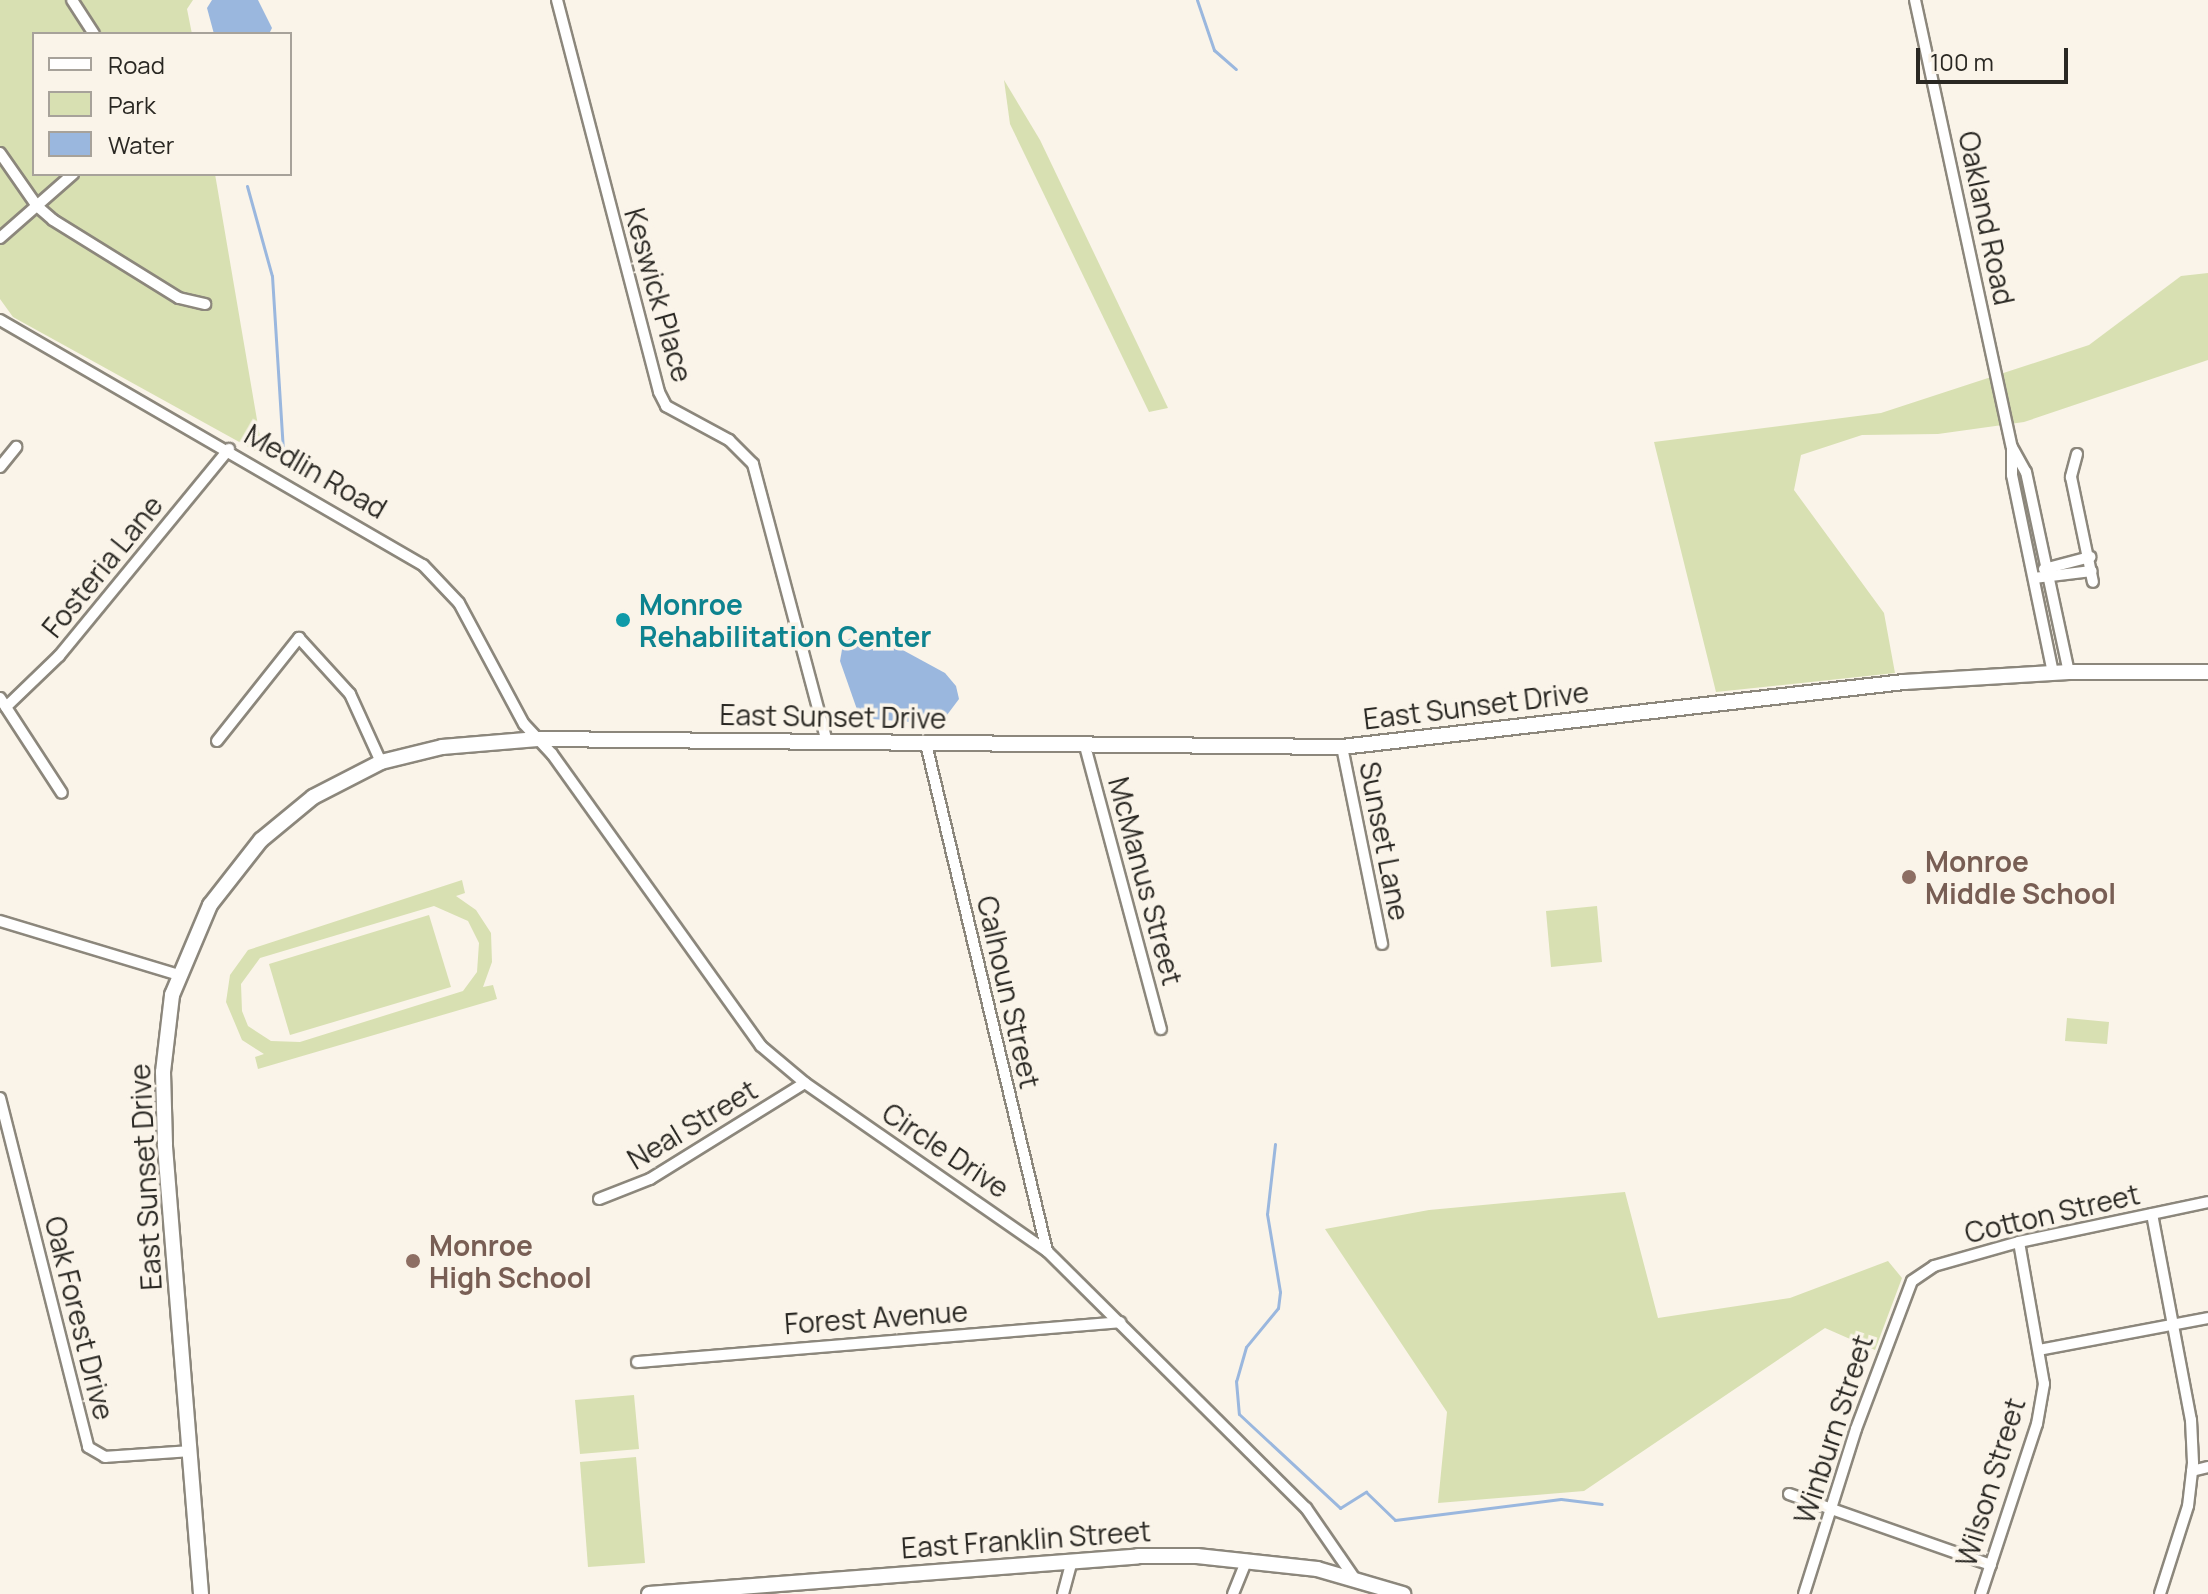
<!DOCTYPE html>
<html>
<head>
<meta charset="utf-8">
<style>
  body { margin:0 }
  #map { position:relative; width:2208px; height:1594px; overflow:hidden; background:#faf4e9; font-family:Manrope,sans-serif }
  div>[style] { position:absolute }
  .green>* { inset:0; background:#d8e0b2 }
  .water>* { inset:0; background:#9ab7de }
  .stream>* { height:3px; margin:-1.5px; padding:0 1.5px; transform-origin:1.5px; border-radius:1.5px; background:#9ab7de }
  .roads { filter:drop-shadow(2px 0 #8c877c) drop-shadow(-2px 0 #8c877c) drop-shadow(0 2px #8c877c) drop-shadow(0 -2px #8c877c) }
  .street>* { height:10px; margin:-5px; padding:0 5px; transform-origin:5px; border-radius:5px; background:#fff }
  .secondary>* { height:14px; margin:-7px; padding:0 7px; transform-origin:7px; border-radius:7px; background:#fff }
  .dots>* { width:22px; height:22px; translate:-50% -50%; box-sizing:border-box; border:4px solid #faf4e9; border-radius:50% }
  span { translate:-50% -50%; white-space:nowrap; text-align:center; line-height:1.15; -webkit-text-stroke:7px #faf4e9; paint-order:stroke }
  .street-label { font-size:28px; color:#2a2823 }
  .culture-label { font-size:28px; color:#0d838f; font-weight:700 }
  .left { translate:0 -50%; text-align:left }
  .education-label { font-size:28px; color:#785e54; font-weight:700 }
  .legend { position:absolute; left:32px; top:32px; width:260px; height:144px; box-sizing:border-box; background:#faf4e9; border:2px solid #a7a29a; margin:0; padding:10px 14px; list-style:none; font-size:24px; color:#2a2823 }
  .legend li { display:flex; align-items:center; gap:16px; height:40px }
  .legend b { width:40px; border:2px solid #a7a29a }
  .scale { position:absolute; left:1916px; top:48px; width:152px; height:36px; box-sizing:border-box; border:4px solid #2a2823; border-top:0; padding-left:10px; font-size:24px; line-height:28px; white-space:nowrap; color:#2a2823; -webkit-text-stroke:6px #faf4e9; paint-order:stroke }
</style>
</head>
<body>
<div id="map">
  <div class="green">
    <div style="clip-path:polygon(0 0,193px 0,187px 9px,192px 34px,34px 34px,34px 174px,215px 174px,263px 455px,13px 317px,0 299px)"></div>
    <div style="clip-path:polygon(1004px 80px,1040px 140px,1168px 408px,1149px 412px,1010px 124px)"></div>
    <div style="clip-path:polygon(2208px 273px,2208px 360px,2024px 422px,1938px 434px,1862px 435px,1801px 455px,1794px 490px,1884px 613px,1895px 673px,1716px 692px,1654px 442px,1881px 413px,2089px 345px,2181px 276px)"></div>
    <div style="clip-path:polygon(evenodd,462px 880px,465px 893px,456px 896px,476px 910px,491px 933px,492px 962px,483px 987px,493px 985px,497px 999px,258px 1069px,255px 1057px,264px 1054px,242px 1040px,226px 1002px,230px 975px,248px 950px,462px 880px,434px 906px,468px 921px,479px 943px,477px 972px,463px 991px,300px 1042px,271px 1041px,248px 1026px,242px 1011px,241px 984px,260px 958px,434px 906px)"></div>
    <div style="clip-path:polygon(1597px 906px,1602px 962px,1551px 967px,1546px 911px)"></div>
    <div style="clip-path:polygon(429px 915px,451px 987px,290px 1035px,269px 964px)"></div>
    <div style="clip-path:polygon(2067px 1018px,2109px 1022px,2107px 1044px,2065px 1041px)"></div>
    <div style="clip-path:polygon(1625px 1192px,1658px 1318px,1790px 1298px,1888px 1261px,1902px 1278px,1875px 1350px,1825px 1328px,1584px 1491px,1438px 1503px,1447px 1412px,1325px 1229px,1429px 1210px)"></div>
    <div style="clip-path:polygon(634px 1395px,639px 1449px,580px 1454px,575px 1400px)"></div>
    <div style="clip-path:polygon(636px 1457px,645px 1563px,588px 1567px,580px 1462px)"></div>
  </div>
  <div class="water">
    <div style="clip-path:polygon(212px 0,258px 0,272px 28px,269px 34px,214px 34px,207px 8px)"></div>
    <div style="clip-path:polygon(858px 632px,877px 636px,945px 673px,956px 686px,959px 699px,947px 715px,910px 722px,860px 718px,840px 661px,843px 644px)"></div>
  </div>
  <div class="stream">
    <div style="left:1197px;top:0;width:53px;rotate:71.2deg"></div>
    <div style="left:1214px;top:50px;width:29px;rotate:41deg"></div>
    <div style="left:247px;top:186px;width:93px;rotate:74.5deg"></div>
    <div style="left:272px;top:276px;width:176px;rotate:86.4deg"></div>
    <div style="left:1275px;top:1144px;width:70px;rotate:96.5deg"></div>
    <div style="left:1267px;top:1214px;width:79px;rotate:80.5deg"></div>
    <div style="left:1280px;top:1292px;width:16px;rotate:97deg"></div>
    <div style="left:1278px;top:1308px;width:50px;rotate:129.4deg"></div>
    <div style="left:1246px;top:1347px;width:35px;rotate:106deg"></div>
    <div style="left:1236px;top:1381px;width:33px;rotate:85deg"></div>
    <div style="left:1239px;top:1414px;width:138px;rotate:42.9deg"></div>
    <div style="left:1340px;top:1508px;width:31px;rotate:-32deg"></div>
    <div style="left:1366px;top:1492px;width:40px;rotate:44deg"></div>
    <div style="left:1395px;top:1520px;width:167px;rotate:-7.2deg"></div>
    <div style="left:1561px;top:1499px;width:41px;rotate:7deg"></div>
  </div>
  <div class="roads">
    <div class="street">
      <div style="left:72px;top:0;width:40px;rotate:57.1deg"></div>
      <div style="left:557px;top:0;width:405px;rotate:75.4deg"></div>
      <div style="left:659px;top:392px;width:16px;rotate:63deg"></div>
      <div style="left:666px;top:406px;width:72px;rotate:28.4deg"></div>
      <div style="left:729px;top:440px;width:34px;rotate:45deg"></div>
      <div style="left:753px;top:464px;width:289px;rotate:75.1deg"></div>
      <div style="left:1915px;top:0;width:457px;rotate:77.8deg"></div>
      <div style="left:2012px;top:447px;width:28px;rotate:90deg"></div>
      <div style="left:2012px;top:475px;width:202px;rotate:78.3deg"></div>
      <div style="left:0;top:153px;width:65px;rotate:55.1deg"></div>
      <div style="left:37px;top:206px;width:21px;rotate:41deg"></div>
      <div style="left:53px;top:220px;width:148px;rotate:31.8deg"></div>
      <div style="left:179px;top:298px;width:27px;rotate:13deg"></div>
      <div style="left:0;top:238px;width:97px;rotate:-41.2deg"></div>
      <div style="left:0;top:320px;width:489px;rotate:30.1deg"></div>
      <div style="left:423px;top:565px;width:52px;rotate:46.5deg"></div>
      <div style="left:459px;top:603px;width:137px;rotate:61.8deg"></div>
      <div style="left:524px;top:724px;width:41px;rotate:47deg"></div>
      <div style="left:552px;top:754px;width:359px;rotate:54.4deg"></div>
      <div style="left:761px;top:1046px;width:57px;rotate:40.1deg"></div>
      <div style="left:805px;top:1083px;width:295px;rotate:34.8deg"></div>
      <div style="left:1047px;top:1251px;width:365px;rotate:44.8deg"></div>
      <div style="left:1306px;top:1508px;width:86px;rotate:55.4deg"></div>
      <div style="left:2013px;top:449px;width:26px;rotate:61deg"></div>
      <div style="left:2026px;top:472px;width:205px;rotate:77.9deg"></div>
      <div style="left:2077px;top:454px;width:24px;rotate:105deg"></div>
      <div style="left:2071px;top:477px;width:107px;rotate:78.2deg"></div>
      <div style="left:0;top:467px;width:26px;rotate:-51deg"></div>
      <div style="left:2044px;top:569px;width:48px;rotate:-14.6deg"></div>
      <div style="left:2034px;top:578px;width:58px;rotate:-6.9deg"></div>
      <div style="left:0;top:698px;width:113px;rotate:56.9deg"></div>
      <div style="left:6px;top:707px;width:74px;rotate:-43.9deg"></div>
      <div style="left:59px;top:656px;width:268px;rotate:-50.6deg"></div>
      <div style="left:217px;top:741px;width:132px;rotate:-51.5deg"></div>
      <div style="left:299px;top:638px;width:76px;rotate:47.7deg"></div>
      <div style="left:350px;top:694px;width:75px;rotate:65.5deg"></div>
      <div style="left:926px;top:744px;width:521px;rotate:76.58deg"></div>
      <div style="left:1085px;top:746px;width:293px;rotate:75deg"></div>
      <div style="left:1342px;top:747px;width:201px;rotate:78.5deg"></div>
      <div style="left:0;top:921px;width:187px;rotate:16.8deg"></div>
      <div style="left:0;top:1098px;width:360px;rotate:75.8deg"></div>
      <div style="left:88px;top:1447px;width:20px;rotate:30deg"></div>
      <div style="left:105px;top:1457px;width:85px;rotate:-4deg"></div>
      <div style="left:599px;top:1199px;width:55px;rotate:-21.4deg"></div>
      <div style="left:650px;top:1179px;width:182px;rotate:-31.8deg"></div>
      <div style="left:2152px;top:1214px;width:210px;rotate:79.3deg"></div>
      <div style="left:2191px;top:1420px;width:43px;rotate:87.3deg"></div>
      <div style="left:2193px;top:1463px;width:43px;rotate:96.6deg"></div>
      <div style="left:2188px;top:1506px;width:92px;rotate:107.7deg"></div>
      <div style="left:2039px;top:1350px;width:172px;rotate:-10.7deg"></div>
      <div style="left:637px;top:1362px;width:485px;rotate:-4.7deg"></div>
      <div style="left:2192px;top:1471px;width:16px;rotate:-14deg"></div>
      <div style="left:1789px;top:1494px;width:214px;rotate:19.4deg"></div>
      <div style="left:1063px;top:1594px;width:34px;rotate:-75deg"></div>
      <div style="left:1233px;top:1594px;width:37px;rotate:-68deg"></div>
      <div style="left:1804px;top:1594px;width:173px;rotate:-72.5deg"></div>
      <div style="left:1856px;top:1429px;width:158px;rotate:-69.3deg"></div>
      <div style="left:1912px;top:1281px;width:27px;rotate:-34deg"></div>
      <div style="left:1934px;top:1266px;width:88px;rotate:-15.8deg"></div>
      <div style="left:2019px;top:1242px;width:193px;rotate:-11.9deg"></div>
      <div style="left:1981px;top:1594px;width:179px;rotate:-71.8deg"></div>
      <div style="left:2037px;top:1424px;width:41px;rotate:-80.1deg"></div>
      <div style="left:2044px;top:1384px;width:144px;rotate:-100deg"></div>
    </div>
    <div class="secondary">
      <div style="left:201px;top:1594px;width:451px;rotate:-94.6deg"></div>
      <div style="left:165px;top:1144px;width:72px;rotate:-91.6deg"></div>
      <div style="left:163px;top:1072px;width:78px;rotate:-83.3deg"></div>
      <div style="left:172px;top:995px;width:98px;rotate:-67.1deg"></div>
      <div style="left:210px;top:905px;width:83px;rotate:-51.9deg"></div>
      <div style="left:261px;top:840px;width:67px;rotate:-39.6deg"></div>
      <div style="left:313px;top:797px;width:76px;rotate:-27.2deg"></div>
      <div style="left:381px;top:762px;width:63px;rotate:-13.8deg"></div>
      <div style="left:442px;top:747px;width:96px;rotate:-4.8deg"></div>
      <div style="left:538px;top:739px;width:804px;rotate:0.57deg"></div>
      <div style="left:1342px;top:747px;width:566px;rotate:-6.6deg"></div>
      <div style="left:1904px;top:682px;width:165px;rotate:-3.5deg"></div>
      <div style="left:2069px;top:672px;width:139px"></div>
      <div style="left:649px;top:1594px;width:490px;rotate:-4.4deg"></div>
      <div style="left:1138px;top:1556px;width:59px"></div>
      <div style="left:1197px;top:1556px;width:121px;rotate:6.2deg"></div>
      <div style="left:1317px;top:1569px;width:90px;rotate:16.2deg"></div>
    </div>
  </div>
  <div class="dots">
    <div style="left:623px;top:620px;background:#0f9aa8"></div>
    <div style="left:1909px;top:877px;background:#8d6e63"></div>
    <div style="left:413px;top:1261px;background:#8d6e63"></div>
  </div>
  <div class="street-label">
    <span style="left:1987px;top:218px;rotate:78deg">Oakland Road</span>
    <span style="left:659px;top:295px;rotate:74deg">Keswick Place</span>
    <span style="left:316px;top:471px;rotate:30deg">Medlin Road</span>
    <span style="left:102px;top:566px;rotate:-51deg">Fosteria Lane</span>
    <span style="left:1476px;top:705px;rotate:-7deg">East Sunset Drive</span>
    <span style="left:833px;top:716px;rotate:1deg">East Sunset Drive</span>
    <span style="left:1385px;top:841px;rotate:79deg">Sunset Lane</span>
    <span style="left:1146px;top:881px;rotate:75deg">McManus Street</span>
    <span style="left:1009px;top:992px;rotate:77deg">Calhoun Street</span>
    <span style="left:692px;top:1124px;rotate:-31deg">Neal Street</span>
    <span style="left:946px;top:1150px;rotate:34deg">Circle Drive</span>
    <span style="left:145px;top:1177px;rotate:-93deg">East Sunset Drive</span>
    <span style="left:2052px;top:1213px;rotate:-13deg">Cotton Street</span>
    <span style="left:876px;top:1317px;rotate:-4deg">Forest Avenue</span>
    <span style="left:80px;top:1318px;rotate:76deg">Oak Forest Drive</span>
    <span style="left:1833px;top:1429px;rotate:-72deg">Winburn Street</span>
    <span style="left:1990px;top:1482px;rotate:-73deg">Wilson Street</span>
    <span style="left:1026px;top:1539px;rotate:-4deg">East Franklin Street</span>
  </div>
  <div class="culture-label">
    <span class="left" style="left:639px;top:620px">Monroe<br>Rehabilitation Center</span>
  </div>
  <div class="education-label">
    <span class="left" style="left:1925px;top:877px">Monroe<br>Middle School</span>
    <span class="left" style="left:429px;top:1261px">Monroe<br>High School</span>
  </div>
  <ul class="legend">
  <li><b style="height:10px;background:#fff"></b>Road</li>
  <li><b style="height:22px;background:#d8e0b2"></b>Park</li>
  <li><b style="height:22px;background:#9ab7de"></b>Water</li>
  </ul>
  <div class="scale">100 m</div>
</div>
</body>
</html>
